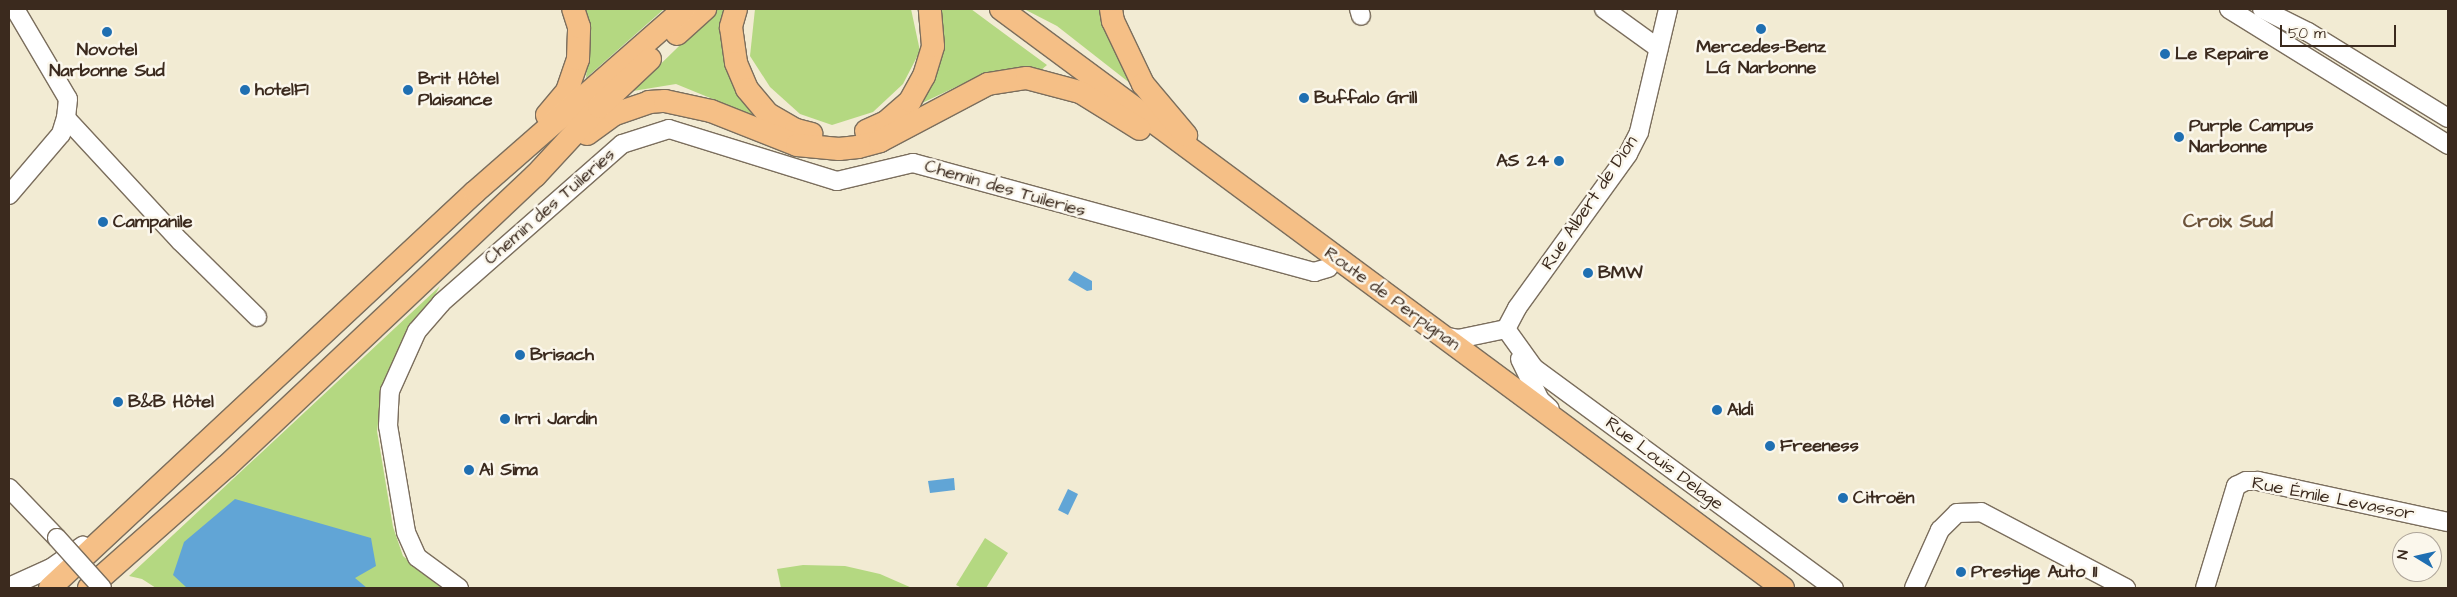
<!DOCTYPE html>
<html>
<head>
<meta charset="utf-8">
<style>
  body { margin:0 }
  #map { position:relative; width:2457px; height:597px; overflow:hidden; background:#f2ebd3; font-family:"Architects Daughter",sans-serif }
  div>[style] { position:absolute }
  .green>* { inset:0; background:#b4d881 }
  .water>* { inset:0; background:#61a5d6 }
  .roads { filter:drop-shadow(1px 0 #7b6e5d) drop-shadow(-1px 0 #7b6e5d) drop-shadow(0 1px #7b6e5d) drop-shadow(0 -1px #7b6e5d) }
  .minor>* { height:18px; margin:-9px; padding:0 9px; transform-origin:9px; border-radius:9px; background:#fff }
  .major>* { height:22px; margin:-11px; padding:0 11px; transform-origin:11px; border-radius:11px; background:#f5bf86 }
  .bridges { filter:drop-shadow(1px 0 #7b6e5d) drop-shadow(-1px 0 #7b6e5d) drop-shadow(0 1px #7b6e5d) drop-shadow(0 -1px #7b6e5d) }
  .minor-bridge>* { height:18px; margin:-9px; padding:0 9px; transform-origin:9px; border-radius:9px; background:#fff }
  .dots>* { width:14px; height:14px; translate:-50% -50%; box-sizing:border-box; border:2px solid #fbf7ec; border-radius:50% }
  span { translate:-50% -50%; white-space:nowrap; text-align:center; line-height:1.15; -webkit-text-stroke:5px #fbf7ec; paint-order:stroke }
  .poi-label { font-size:18px; color:#3b2a1e; font-weight:700 }
  .left { translate:0 -50%; text-align:left }
  .right { translate:-100% -50%; text-align:right }
  .street-label { font-size:18px; color:#3b2a1e }
  .quarter-label { font-size:20px; color:#6c533a; font-weight:700 }
  .frame { position:absolute; inset:0; border:10px solid #3b2a1e; pointer-events:none }
  .north { position:absolute; left:2392px; top:532px; width:50px; height:50px; box-sizing:border-box; background:#fbf7ec; border:1px solid #aea59a; border-radius:50%; rotate:279deg; font-size:14px; font-weight:700; line-height:20px; text-align:center; color:#3b2a1e }
  .north::after { content:''; display:block; margin:auto; width:18px; height:22px; background:#1f6fb2; clip-path:polygon(50% 0,100% 100%,50% 72%,0 100%) }
  .scale { position:absolute; left:2280px; top:25px; width:116px; height:22px; box-sizing:border-box; border:2px solid #3b2a1e; border-top:0; padding-left:6px; font-size:15px; line-height:18px; white-space:nowrap; color:#3b2a1e; -webkit-text-stroke:4px #fbf7ec; paint-order:stroke }
</style>
</head>
<body>
<div id="map">
  <div class="green">
    <div style="clip-path:polygon(583px 9px,664px 9px,586px 78px,589px 40px)"></div>
    <div style="clip-path:polygon(717px 9px,728px 9px,769px 122px,676px 84px,633px 91px)"></div>
    <div style="clip-path:polygon(755px 9px,911px 9px,920px 51px,903px 84px,873px 112px,832px 125px,800px 114px,770px 87px,750px 56px)"></div>
    <div style="clip-path:polygon(934px 9px,971px 9px,1047px 65px,1040px 71px,1003px 71px,962px 84px,920px 104px)"></div>
    <div style="clip-path:polygon(1024px 9px,1105px 9px,1140px 91px,1057px 26px)"></div>
    <div style="clip-path:polygon(440px 286px,383px 388px,377px 431px,393px 527px,403px 556px,441px 588px,156px 588px,142px 579px,129px 576px)"></div>
    <div style="clip-path:polygon(985px 538px,1008px 553px,986px 588px,962px 588px,956px 585px)"></div>
    <div style="clip-path:polygon(803px 565px,845px 566px,880px 574px,912px 588px,781px 588px,777px 569px)"></div>
  </div>
  <div class="water">
    <div style="clip-path:polygon(1074px 271px,1092px 281px,1092px 290px,1087px 291px,1068px 280px)"></div>
    <div style="clip-path:polygon(954px 478px,955px 490px,930px 493px,928px 481px)"></div>
    <div style="clip-path:polygon(1068px 489px,1078px 494px,1068px 515px,1058px 510px)"></div>
    <div style="clip-path:polygon(235px 499px,371px 538px,376px 566px,355px 578px,367px 588px,187px 588px,173px 575px,184px 542px)"></div>
  </div>
  <div class="roads">
    <div class="minor">
      <div style="left:15px;top:9px;width:104px;rotate:59.5deg"></div>
      <div style="left:68px;top:99px;width:19px;rotate:96deg"></div>
      <div style="left:66px;top:118px;width:169px;rotate:47.2deg"></div>
      <div style="left:181px;top:242px;width:107px;rotate:44.6deg"></div>
      <div style="left:1359px;top:9px;width:7px;rotate:74deg"></div>
      <div style="left:1604px;top:9px;width:67px;rotate:35.8deg"></div>
      <div style="left:2229px;top:9px;width:258px;rotate:31.8deg"></div>
      <div style="left:2262px;top:9px;width:51px;rotate:26.6deg"></div>
      <div style="left:2308px;top:32px;width:164px;rotate:31.6deg"></div>
      <div style="left:9px;top:195px;width:80px;rotate:-49.6deg"></div>
      <div style="left:61px;top:134px;width:17px;rotate:-73deg"></div>
      <div style="left:1506px;top:329px;width:48px;rotate:54.3deg"></div>
      <div style="left:1534px;top:368px;width:372px;rotate:36.3deg"></div>
      <div style="left:1443px;top:336px;width:15px;rotate:11deg"></div>
      <div style="left:1458px;top:339px;width:49px;rotate:-11.8deg"></div>
      <div style="left:1506px;top:329px;width:24px;rotate:-62deg"></div>
      <div style="left:1517px;top:308px;width:190px;rotate:-54.2deg"></div>
      <div style="left:1628px;top:154px;width:25px;rotate:-63deg"></div>
      <div style="left:1639px;top:132px;width:126px;rotate:-76.7deg"></div>
      <div style="left:1520px;top:359px;width:46px;rotate:64deg"></div>
      <div style="left:1540px;top:400px;width:13px;rotate:42deg"></div>
      <div style="left:9px;top:488px;width:69px;rotate:46.2deg"></div>
      <div style="left:9px;top:587px;width:46px;rotate:-24.3deg"></div>
      <div style="left:51px;top:568px;width:39px;rotate:-35deg"></div>
      <div style="left:459px;top:588px;width:52px;rotate:-143.6deg"></div>
      <div style="left:417px;top:557px;width:27px;rotate:-114deg"></div>
      <div style="left:406px;top:532px;width:108px;rotate:-99.6deg"></div>
      <div style="left:388px;top:426px;width:35px;rotate:-87deg"></div>
      <div style="left:390px;top:391px;width:66px;rotate:-65.8deg"></div>
      <div style="left:417px;top:331px;width:37px;rotate:-49deg"></div>
      <div style="left:441px;top:303px;width:241px;rotate:-41.3deg"></div>
      <div style="left:622px;top:144px;width:49px;rotate:-17.7deg"></div>
      <div style="left:669px;top:129px;width:176px;rotate:17.2deg"></div>
      <div style="left:837px;top:181px;width:78px;rotate:-13.3deg"></div>
      <div style="left:913px;top:163px;width:416px;rotate:15.2deg"></div>
      <div style="left:1314px;top:272px;width:15px;rotate:-16deg"></div>
      <div style="left:1914px;top:588px;width:64px;rotate:-65.9deg"></div>
      <div style="left:1940px;top:530px;width:24px;rotate:-45deg"></div>
      <div style="left:1957px;top:513px;width:24px;rotate:-2deg"></div>
      <div style="left:1981px;top:512px;width:164px;rotate:27.7deg"></div>
      <div style="left:2205px;top:588px;width:107px;rotate:-73.1deg"></div>
      <div style="left:2236px;top:486px;width:11px;rotate:-27deg"></div>
      <div style="left:2246px;top:481px;width:12px"></div>
      <div style="left:2258px;top:481px;width:194px;rotate:12.2deg"></div>
    </div>
    <div class="major">
      <div style="left:736px;top:9px;width:19px;rotate:106deg"></div>
      <div style="left:731px;top:27px;width:36px;rotate:82deg"></div>
      <div style="left:736px;top:63px;width:28px;rotate:67deg"></div>
      <div style="left:747px;top:89px;width:33px;rotate:50deg"></div>
      <div style="left:768px;top:114px;width:32px;rotate:30deg"></div>
      <div style="left:796px;top:130px;width:16px;rotate:14deg"></div>
      <div style="left:1001px;top:9px;width:973px;rotate:36.52deg"></div>
      <div style="left:1111px;top:9px;width:12px;rotate:81deg"></div>
      <div style="left:1113px;top:21px;width:70px;rotate:64.5deg"></div>
      <div style="left:1143px;top:84px;width:67px;rotate:49.9deg"></div>
      <div style="left:677px;top:34px;width:38px;rotate:-42deg"></div>
      <div style="left:547px;top:115px;width:31px;rotate:-50deg"></div>
      <div style="left:567px;top:91px;width:34px;rotate:-71deg"></div>
      <div style="left:578px;top:59px;width:32px;rotate:-88deg"></div>
      <div style="left:579px;top:27px;width:19px;rotate:-108deg"></div>
      <div style="left:866px;top:131px;width:22px;rotate:-24deg"></div>
      <div style="left:886px;top:122px;width:32px;rotate:-41deg"></div>
      <div style="left:910px;top:101px;width:29px;rotate:-61deg"></div>
      <div style="left:924px;top:76px;width:31px;rotate:-73deg"></div>
      <div style="left:933px;top:46px;width:37px;rotate:-95deg"></div>
      <div style="left:587px;top:134px;width:34px;rotate:-36deg"></div>
      <div style="left:615px;top:114px;width:36px;rotate:-19deg"></div>
      <div style="left:649px;top:102px;width:16px;rotate:-4deg"></div>
      <div style="left:665px;top:101px;width:47px;rotate:12.3deg"></div>
      <div style="left:711px;top:111px;width:92px;rotate:21.6deg"></div>
      <div style="left:797px;top:145px;width:42px;rotate:5.4deg"></div>
      <div style="left:839px;top:149px;width:19px;rotate:-6deg"></div>
      <div style="left:858px;top:147px;width:23px;rotate:-15deg"></div>
      <div style="left:880px;top:141px;width:122px;rotate:-27.8deg"></div>
      <div style="left:988px;top:84px;width:39px;rotate:-9deg"></div>
      <div style="left:1027px;top:78px;width:55px;rotate:14.8deg"></div>
      <div style="left:1080px;top:92px;width:70px;rotate:31.7deg"></div>
      <div style="left:50px;top:588px;width:581px;rotate:-42.98deg"></div>
      <div style="left:475px;top:192px;width:278px;rotate:-41.2deg"></div>
      <div style="left:89px;top:588px;width:184px;rotate:-41.5deg"></div>
      <div style="left:227px;top:466px;width:423px;rotate:-43.3deg"></div>
      <div style="left:535px;top:176px;width:94px;rotate:-47.2deg"></div>
      <div style="left:599px;top:107px;width:70px;rotate:-43.3deg"></div>
    </div>
  </div>
  <div class="bridges">
    <div class="minor-bridge">
      <div style="left:57px;top:538px;width:67px;rotate:48deg"></div>
    </div>
  </div>
  <div class="dots">
    <div style="left:1761px;top:29px;background:#1f6fb2"></div>
    <div style="left:107px;top:32px;background:#1f6fb2"></div>
    <div style="left:2165px;top:54px;background:#1f6fb2"></div>
    <div style="left:245px;top:90px;background:#1f6fb2"></div>
    <div style="left:408px;top:90px;background:#1f6fb2"></div>
    <div style="left:1304px;top:98px;background:#1f6fb2"></div>
    <div style="left:2179px;top:137px;background:#1f6fb2"></div>
    <div style="left:1559px;top:161px;background:#1f6fb2"></div>
    <div style="left:103px;top:222px;background:#1f6fb2"></div>
    <div style="left:1588px;top:273px;background:#1f6fb2"></div>
    <div style="left:520px;top:355px;background:#1f6fb2"></div>
    <div style="left:118px;top:402px;background:#1f6fb2"></div>
    <div style="left:1717px;top:410px;background:#1f6fb2"></div>
    <div style="left:505px;top:419px;background:#1f6fb2"></div>
    <div style="left:1770px;top:446px;background:#1f6fb2"></div>
    <div style="left:469px;top:470px;background:#1f6fb2"></div>
    <div style="left:1843px;top:498px;background:#1f6fb2"></div>
    <div style="left:1961px;top:572px;background:#1f6fb2"></div>
  </div>
  <div class="poi-label">
    <span style="left:1761px;top:58px">Mercedes-Benz<br>LG Narbonne</span>
    <span style="left:107px;top:61px">Novotel<br>Narbonne Sud</span>
    <span class="left" style="left:2175px;top:54px">Le Repaire</span>
    <span class="left" style="left:418px;top:90px">Brit Hôtel<br>Plaisance</span>
    <span class="left" style="left:255px;top:90px">hotelF1</span>
    <span class="left" style="left:1314px;top:98px">Buffalo Grill</span>
    <span class="left" style="left:2189px;top:137px">Purple Campus<br>Narbonne</span>
    <span class="right" style="left:1549px;top:161px">AS 24</span>
    <span class="left" style="left:113px;top:222px">Campanile</span>
    <span class="left" style="left:1598px;top:273px">BMW</span>
    <span class="left" style="left:530px;top:355px">Brisach</span>
    <span class="left" style="left:128px;top:402px">B&amp;B Hôtel</span>
    <span class="left" style="left:1727px;top:410px">Aldi</span>
    <span class="left" style="left:515px;top:419px">Irri Jardin</span>
    <span class="left" style="left:1780px;top:446px">Freeness</span>
    <span class="left" style="left:479px;top:470px">Al Sima</span>
    <span class="left" style="left:1853px;top:498px">Citroën</span>
    <span class="left" style="left:1971px;top:572px">Prestige Auto 11</span>
  </div>
  <div class="street-label">
    <span style="left:1005px;top:189px;rotate:16deg">Chemin des Tuileries</span>
    <span style="left:1590px;top:203px;rotate:-56deg">Rue Albert de Dion</span>
    <span style="left:550px;top:207px;rotate:-41deg">Chemin des Tuileries</span>
    <span style="left:1392px;top:299px;rotate:36deg">Route de Perpignan</span>
    <span style="left:1664px;top:464px;rotate:37deg">Rue Louis Delage</span>
    <span style="left:2333px;top:499px;rotate:11deg">Rue Émile Levassor</span>
  </div>
  <div class="quarter-label">
    <span style="left:2228px;top:221px">Croix Sud</span>
  </div>
  <div class="frame"></div>
  <div class="north">N</div>
  <div class="scale">50 m</div>
</div>
</body>
</html>
